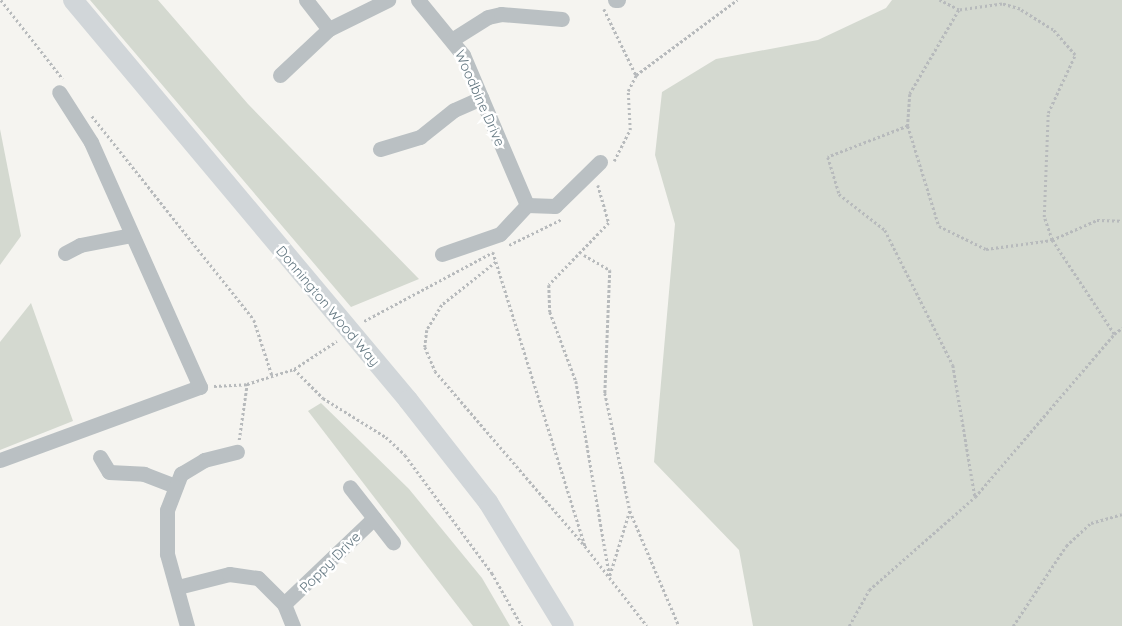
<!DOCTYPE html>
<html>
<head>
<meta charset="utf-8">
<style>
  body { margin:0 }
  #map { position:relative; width:1122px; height:626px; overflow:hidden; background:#f5f4f0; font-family:Quicksand,sans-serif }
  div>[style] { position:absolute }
  .green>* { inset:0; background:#d4d9d0 }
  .path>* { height:2.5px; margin-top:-1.25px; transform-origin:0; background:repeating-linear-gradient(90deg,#b7babc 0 2.5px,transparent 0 5px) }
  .minor>* { height:15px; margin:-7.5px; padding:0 7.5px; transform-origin:7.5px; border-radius:7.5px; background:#bac0c3 }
  .major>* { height:20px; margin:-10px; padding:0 10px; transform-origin:10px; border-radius:10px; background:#d1d6d9 }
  span { translate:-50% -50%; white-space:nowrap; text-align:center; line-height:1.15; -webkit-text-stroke:5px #fff; paint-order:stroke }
  .street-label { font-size:14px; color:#637781 }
</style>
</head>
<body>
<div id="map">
  <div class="green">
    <div style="clip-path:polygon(90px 0,158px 0,248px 104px,419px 279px,351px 307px)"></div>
    <div style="clip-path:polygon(892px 0,1122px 0,1122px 626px,753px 626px,739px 550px,654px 462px,675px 224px,655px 155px,662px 92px,716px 59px,818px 40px,886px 8px)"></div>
    <div style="clip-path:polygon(0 129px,21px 236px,0 265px)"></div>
    <div style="clip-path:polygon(31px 303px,73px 421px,0 450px,0 342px)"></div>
    <div style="clip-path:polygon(321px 403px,409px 489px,482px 578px,510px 626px,473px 626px,308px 411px)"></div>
  </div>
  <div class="path">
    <div style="left:1px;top:0;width:100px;rotate:51.9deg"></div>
    <div style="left:604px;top:9px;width:73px;rotate:64.1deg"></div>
    <div style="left:959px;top:10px;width:97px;rotate:120.3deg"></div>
    <div style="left:910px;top:94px;width:32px;rotate:94deg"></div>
    <div style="left:908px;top:126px;width:86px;rotate:158.8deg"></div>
    <div style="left:828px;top:157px;width:39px;rotate:73deg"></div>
    <div style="left:839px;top:194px;width:58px;rotate:38deg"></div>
    <div style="left:885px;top:230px;width:151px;rotate:63.3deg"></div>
    <div style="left:953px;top:365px;width:134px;rotate:80.5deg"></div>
    <div style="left:92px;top:116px;width:260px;rotate:51.5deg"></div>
    <div style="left:254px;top:320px;width:58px;rotate:71.9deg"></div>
    <div style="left:908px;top:126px;width:105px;rotate:72.8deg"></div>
    <div style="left:939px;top:226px;width:52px;rotate:26.1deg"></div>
    <div style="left:986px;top:249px;width:67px;rotate:-7.8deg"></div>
    <div style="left:1052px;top:240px;width:24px;rotate:-109deg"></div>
    <div style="left:1044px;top:217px;width:104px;rotate:-87.8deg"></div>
    <div style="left:1048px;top:113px;width:64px;rotate:-65deg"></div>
    <div style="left:1075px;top:55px;width:33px;rotate:-131deg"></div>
    <div style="left:1053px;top:30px;width:39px;rotate:-148deg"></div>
    <div style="left:1020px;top:9px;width:19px;rotate:-164deg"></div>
    <div style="left:1002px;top:4px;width:43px;rotate:172.1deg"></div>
    <div style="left:959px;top:10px;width:22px;rotate:-153deg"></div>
    <div style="left:614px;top:161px;width:35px;rotate:-63deg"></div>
    <div style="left:630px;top:130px;width:39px;rotate:-93deg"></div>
    <div style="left:628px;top:91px;width:18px;rotate:-63deg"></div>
    <div style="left:636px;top:75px;width:126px;rotate:-36.6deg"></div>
    <div style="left:598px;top:185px;width:40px;rotate:74deg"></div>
    <div style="left:609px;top:223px;width:86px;rotate:134.1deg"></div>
    <div style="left:549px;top:285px;width:27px;rotate:88deg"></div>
    <div style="left:550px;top:312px;width:74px;rotate:69.4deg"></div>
    <div style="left:576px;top:381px;width:200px;rotate:80.2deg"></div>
    <div style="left:509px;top:245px;width:59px;rotate:-26.1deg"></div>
    <div style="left:493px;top:252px;width:308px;rotate:72.6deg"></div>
    <div style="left:585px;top:546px;width:101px;rotate:52.2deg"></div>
    <div style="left:584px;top:255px;width:30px;rotate:30deg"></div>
    <div style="left:610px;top:270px;width:123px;rotate:92.3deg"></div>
    <div style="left:605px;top:393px;width:121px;rotate:78deg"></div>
    <div style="left:630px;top:511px;width:68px;rotate:107.1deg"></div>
    <div style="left:496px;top:262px;width:69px;rotate:141.5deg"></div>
    <div style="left:442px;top:305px;width:29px;rotate:121deg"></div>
    <div style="left:427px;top:330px;width:17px;rotate:97deg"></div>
    <div style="left:425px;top:347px;width:26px;rotate:67deg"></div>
    <div style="left:435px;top:371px;width:229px;rotate:49.4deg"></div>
    <div style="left:364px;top:321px;width:146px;rotate:-28.1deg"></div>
    <div style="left:1114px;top:334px;width:10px;rotate:-37deg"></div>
    <div style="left:294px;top:369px;width:41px;rotate:45deg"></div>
    <div style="left:323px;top:398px;width:74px;rotate:31.8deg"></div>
    <div style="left:386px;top:437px;width:26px;rotate:43deg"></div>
    <div style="left:405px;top:455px;width:147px;rotate:53.6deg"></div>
    <div style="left:492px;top:573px;width:61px;rotate:60.5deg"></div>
    <div style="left:214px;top:386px;width:33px;rotate:-3deg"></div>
    <div style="left:247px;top:384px;width:49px;rotate:-17.7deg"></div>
    <div style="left:294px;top:369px;width:51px;rotate:-33.1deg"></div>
    <div style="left:239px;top:440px;width:57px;rotate:-81.9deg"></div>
    <div style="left:630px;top:511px;width:125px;rotate:66.9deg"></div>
    <div style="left:849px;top:626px;width:41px;rotate:-60.9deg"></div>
    <div style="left:869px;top:590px;width:141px;rotate:-41.3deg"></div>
    <div style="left:975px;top:497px;width:214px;rotate:-49.5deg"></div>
    <div style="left:1114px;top:334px;width:113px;rotate:-123.4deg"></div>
    <div style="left:1052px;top:240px;width:49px;rotate:-24deg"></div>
    <div style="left:1097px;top:220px;width:25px;rotate:2deg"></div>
    <div style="left:1013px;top:626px;width:96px;rotate:-56.5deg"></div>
    <div style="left:1066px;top:546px;width:34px;rotate:-43deg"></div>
    <div style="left:1091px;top:523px;width:32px;rotate:-16deg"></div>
  </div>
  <div class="minor">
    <div style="left:306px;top:0;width:37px;rotate:52deg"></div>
    <div style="left:418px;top:0;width:71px;rotate:50.7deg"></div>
    <div style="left:463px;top:55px;width:163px;rotate:66.9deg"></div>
    <div style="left:615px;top:0;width:3px"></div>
    <div style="left:453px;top:39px;width:41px;rotate:-32.2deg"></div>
    <div style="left:488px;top:17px;width:13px;rotate:-13deg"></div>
    <div style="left:501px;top:14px;width:61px;rotate:4.7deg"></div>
    <div style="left:280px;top:75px;width:67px;rotate:-43.2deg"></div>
    <div style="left:329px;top:29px;width:66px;rotate:-26.2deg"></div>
    <div style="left:380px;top:149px;width:42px;rotate:-16.7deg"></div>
    <div style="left:420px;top:137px;width:43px;rotate:-38.5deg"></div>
    <div style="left:454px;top:110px;width:30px;rotate:-24deg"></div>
    <div style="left:65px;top:253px;width:17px;rotate:-28deg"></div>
    <div style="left:80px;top:245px;width:53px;rotate:-10.9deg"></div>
    <div style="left:442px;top:254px;width:61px;rotate:-19deg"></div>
    <div style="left:500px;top:234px;width:40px;rotate:-47deg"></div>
    <div style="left:527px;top:205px;width:28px;rotate:2deg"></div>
    <div style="left:555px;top:206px;width:63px;rotate:-44.4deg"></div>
    <div style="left:100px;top:457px;width:17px;rotate:59deg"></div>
    <div style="left:109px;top:472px;width:35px;rotate:3deg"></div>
    <div style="left:144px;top:474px;width:34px;rotate:21deg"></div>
    <div style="left:0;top:460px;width:213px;rotate:-20.1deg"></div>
    <div style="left:200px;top:387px;width:268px;rotate:-114deg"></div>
    <div style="left:91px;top:142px;width:59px;rotate:-122.6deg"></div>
    <div style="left:374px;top:518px;width:31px;rotate:52deg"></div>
    <div style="left:178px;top:587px;width:53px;rotate:-14.3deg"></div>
    <div style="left:229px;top:574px;width:29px;rotate:8deg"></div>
    <div style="left:258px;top:578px;width:37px;rotate:45deg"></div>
    <div style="left:284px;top:604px;width:24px;rotate:68deg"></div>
    <div style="left:284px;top:604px;width:124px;rotate:-43.7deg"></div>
    <div style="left:374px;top:518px;width:39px;rotate:-128deg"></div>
    <div style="left:187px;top:626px;width:75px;rotate:-105.5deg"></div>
    <div style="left:167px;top:554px;width:44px;rotate:-90deg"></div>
    <div style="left:167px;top:510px;width:39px;rotate:-69deg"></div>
    <div style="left:181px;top:474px;width:27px;rotate:-31deg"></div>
    <div style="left:204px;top:460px;width:34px;rotate:-14deg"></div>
  </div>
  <div class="major">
    <div style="left:73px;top:0;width:522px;rotate:50.05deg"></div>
    <div style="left:408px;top:400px;width:130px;rotate:51.9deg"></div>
    <div style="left:488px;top:502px;width:145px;rotate:58.5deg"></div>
  </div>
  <div class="street-label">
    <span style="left:480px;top:98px;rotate:66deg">Woodbine Drive</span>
    <span style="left:328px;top:306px;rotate:50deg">Donnington Wood Way</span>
    <span style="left:330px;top:562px;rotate:-45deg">Poppy Drive</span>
  </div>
</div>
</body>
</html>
